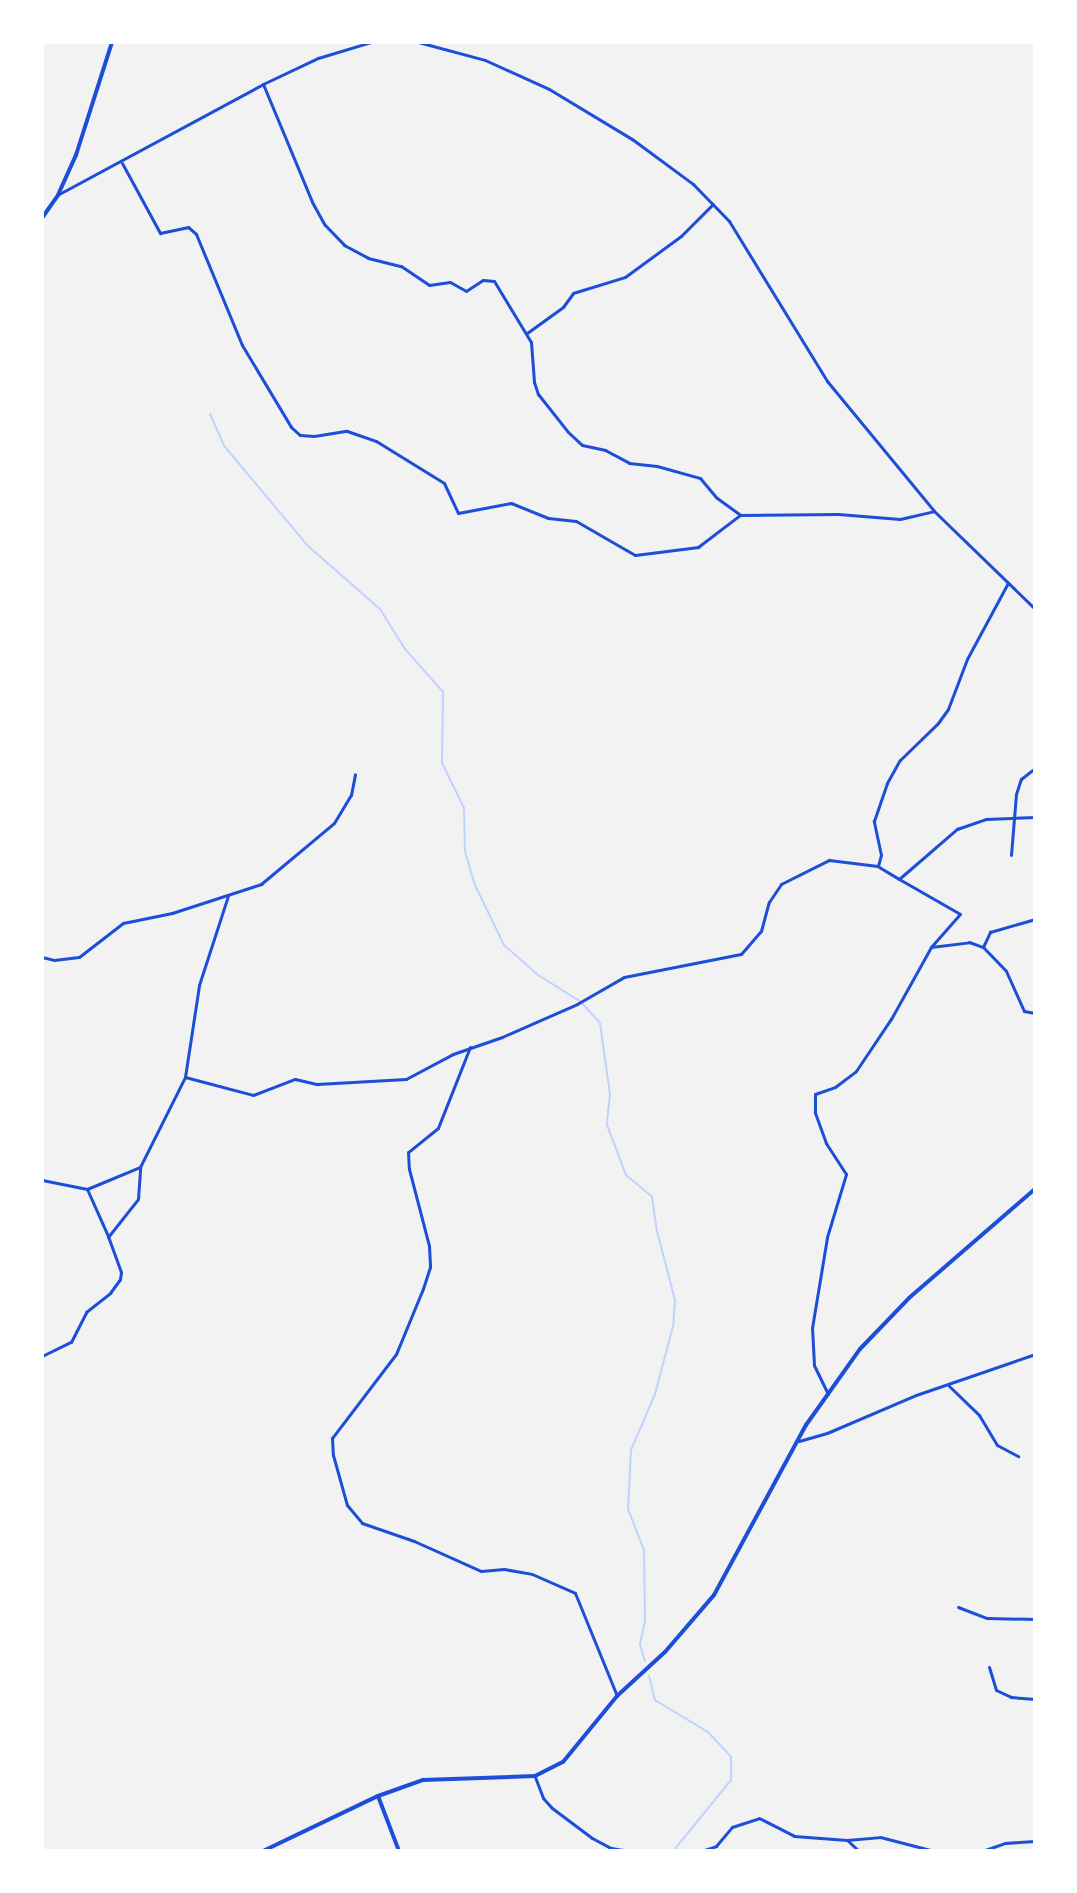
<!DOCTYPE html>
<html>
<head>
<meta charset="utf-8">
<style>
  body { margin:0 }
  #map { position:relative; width:1077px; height:1893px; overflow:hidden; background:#f2f2f2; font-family:"Varela Round",sans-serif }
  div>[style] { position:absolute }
  .stream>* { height:2px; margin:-1px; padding:0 1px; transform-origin:1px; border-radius:1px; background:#bfd3fe }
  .minor>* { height:3px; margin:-1.5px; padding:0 1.5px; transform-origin:1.5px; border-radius:1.5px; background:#1d4ed8 }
  .tertiary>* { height:4px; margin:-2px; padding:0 2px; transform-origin:2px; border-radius:2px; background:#1d4ed8 }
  span { translate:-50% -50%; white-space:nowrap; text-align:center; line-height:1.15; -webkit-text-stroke:8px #fff; paint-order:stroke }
  .frame { position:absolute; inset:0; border:44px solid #fff; pointer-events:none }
</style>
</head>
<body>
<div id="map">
  <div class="stream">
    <div style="left:210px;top:414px;width:36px;rotate:66deg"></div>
    <div style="left:225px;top:447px;width:129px;rotate:50deg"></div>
    <div style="left:308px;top:546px;width:96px;rotate:41.2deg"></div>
    <div style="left:380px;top:609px;width:47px;rotate:58deg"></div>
    <div style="left:405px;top:649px;width:57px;rotate:48.5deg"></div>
    <div style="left:443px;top:692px;width:71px;rotate:90.8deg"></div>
    <div style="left:442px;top:763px;width:50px;rotate:63.9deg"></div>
    <div style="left:464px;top:808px;width:43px;rotate:88.7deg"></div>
    <div style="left:465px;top:851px;width:35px;rotate:74deg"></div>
    <div style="left:475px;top:885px;width:67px;rotate:64.2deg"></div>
    <div style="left:504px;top:945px;width:45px;rotate:41.4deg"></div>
    <div style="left:538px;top:975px;width:51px;rotate:32.1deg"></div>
    <div style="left:581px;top:1002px;width:28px;rotate:48deg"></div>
    <div style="left:600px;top:1023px;width:72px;rotate:82deg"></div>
    <div style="left:610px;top:1094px;width:31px;rotate:96deg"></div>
    <div style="left:607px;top:1125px;width:53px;rotate:69.2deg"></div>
    <div style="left:626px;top:1175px;width:34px;rotate:40deg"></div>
    <div style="left:652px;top:1197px;width:34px;rotate:82deg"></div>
    <div style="left:657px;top:1231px;width:71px;rotate:75.4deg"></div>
    <div style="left:675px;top:1300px;width:26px;rotate:94deg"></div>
    <div style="left:673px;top:1326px;width:70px;rotate:104.8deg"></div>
    <div style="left:655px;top:1394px;width:61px;rotate:113.2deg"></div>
    <div style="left:631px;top:1450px;width:59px;rotate:92.9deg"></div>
    <div style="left:628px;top:1509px;width:44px;rotate:68.7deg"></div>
    <div style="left:644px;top:1550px;width:71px;rotate:89.2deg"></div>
    <div style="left:645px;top:1621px;width:25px;rotate:102deg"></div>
    <div style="left:640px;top:1645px;width:17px;rotate:73deg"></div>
    <div style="left:649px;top:1676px;width:25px;rotate:76deg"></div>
    <div style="left:655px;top:1700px;width:62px;rotate:31.1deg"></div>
    <div style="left:708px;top:1732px;width:34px;rotate:47deg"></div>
    <div style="left:731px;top:1757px;width:23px;rotate:90deg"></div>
    <div style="left:731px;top:1780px;width:92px;rotate:129.2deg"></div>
  </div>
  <div class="minor">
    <div style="left:418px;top:42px;width:69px;rotate:15deg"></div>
    <div style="left:485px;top:60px;width:70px;rotate:24.4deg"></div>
    <div style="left:549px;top:89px;width:97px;rotate:31.1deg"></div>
    <div style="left:632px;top:139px;width:76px;rotate:36.4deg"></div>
    <div style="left:693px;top:184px;width:52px;rotate:45.8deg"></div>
    <div style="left:729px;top:221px;width:188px;rotate:58.5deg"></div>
    <div style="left:827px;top:381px;width:168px;rotate:50.5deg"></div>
    <div style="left:934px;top:511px;width:141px;rotate:44.1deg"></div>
    <div style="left:263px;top:84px;width:128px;rotate:67.4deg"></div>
    <div style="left:312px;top:202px;width:26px;rotate:61deg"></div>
    <div style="left:325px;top:225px;width:28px;rotate:46deg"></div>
    <div style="left:344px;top:245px;width:27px;rotate:28deg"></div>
    <div style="left:368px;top:258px;width:34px;rotate:14deg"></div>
    <div style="left:401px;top:266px;width:34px;rotate:34deg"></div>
    <div style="left:429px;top:285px;width:21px;rotate:-8deg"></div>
    <div style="left:450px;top:282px;width:18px;rotate:29deg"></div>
    <div style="left:466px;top:291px;width:20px;rotate:-33deg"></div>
    <div style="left:483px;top:280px;width:11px;rotate:5deg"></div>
    <div style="left:494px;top:281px;width:71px;rotate:58.8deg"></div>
    <div style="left:531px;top:342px;width:40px;rotate:85.7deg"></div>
    <div style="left:534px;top:382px;width:13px;rotate:72deg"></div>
    <div style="left:538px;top:394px;width:48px;rotate:51.7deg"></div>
    <div style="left:568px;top:432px;width:19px;rotate:43deg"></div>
    <div style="left:582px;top:445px;width:24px;rotate:12deg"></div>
    <div style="left:605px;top:450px;width:27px;rotate:28deg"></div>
    <div style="left:629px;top:463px;width:28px;rotate:6deg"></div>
    <div style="left:657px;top:466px;width:45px;rotate:15.6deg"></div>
    <div style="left:700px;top:478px;width:26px;rotate:50deg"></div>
    <div style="left:717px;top:498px;width:29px;rotate:36deg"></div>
    <div style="left:122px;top:163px;width:80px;rotate:61.5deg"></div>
    <div style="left:160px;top:233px;width:29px;rotate:-12deg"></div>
    <div style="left:188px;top:227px;width:11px;rotate:41deg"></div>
    <div style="left:196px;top:234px;width:120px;rotate:67.5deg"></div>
    <div style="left:242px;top:345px;width:96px;rotate:59.1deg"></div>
    <div style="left:291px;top:427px;width:12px;rotate:42deg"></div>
    <div style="left:300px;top:435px;width:14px;rotate:4deg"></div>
    <div style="left:314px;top:436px;width:33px;rotate:-9deg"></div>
    <div style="left:347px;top:431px;width:31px;rotate:19deg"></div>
    <div style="left:376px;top:441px;width:80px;rotate:31.7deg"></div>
    <div style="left:444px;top:483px;width:33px;rotate:65deg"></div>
    <div style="left:458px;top:513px;width:54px;rotate:-10.7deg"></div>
    <div style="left:511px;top:503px;width:40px;rotate:22deg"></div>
    <div style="left:548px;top:518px;width:28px;rotate:6deg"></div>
    <div style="left:576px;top:521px;width:68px;rotate:30deg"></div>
    <div style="left:635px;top:555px;width:64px;rotate:-7.2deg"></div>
    <div style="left:698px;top:547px;width:53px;rotate:-37.3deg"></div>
    <div style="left:740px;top:515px;width:98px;rotate:-0.6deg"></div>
    <div style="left:838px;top:514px;width:62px;rotate:4.6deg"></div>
    <div style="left:900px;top:519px;width:35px;rotate:-13deg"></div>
    <div style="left:59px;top:194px;width:232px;rotate:-28.3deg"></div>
    <div style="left:263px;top:84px;width:61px;rotate:-25.3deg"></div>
    <div style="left:318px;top:58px;width:55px;rotate:-16.8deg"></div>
    <div style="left:527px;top:333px;width:44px;rotate:-35.8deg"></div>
    <div style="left:563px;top:307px;width:17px;rotate:-54deg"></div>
    <div style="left:573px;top:293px;width:54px;rotate:-17.1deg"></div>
    <div style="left:625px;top:277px;width:69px;rotate:-36.2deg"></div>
    <div style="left:681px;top:236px;width:45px;rotate:-45deg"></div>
    <div style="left:1011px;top:855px;width:61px;rotate:-85.3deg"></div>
    <div style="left:1016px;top:794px;width:16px;rotate:-72deg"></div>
    <div style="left:1021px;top:779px;width:18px;rotate:-38deg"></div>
    <div style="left:879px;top:867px;width:23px;rotate:31deg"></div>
    <div style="left:899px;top:879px;width:77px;rotate:-40.8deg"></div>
    <div style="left:957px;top:829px;width:31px;rotate:-19deg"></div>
    <div style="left:986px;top:819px;width:49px;rotate:-2.3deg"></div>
    <div style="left:899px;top:879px;width:70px;rotate:29.8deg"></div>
    <div style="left:960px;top:914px;width:44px;rotate:131.3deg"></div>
    <div style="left:983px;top:947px;width:17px;rotate:-65deg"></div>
    <div style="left:990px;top:932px;width:47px;rotate:-16.1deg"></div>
    <div style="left:42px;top:957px;width:12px;rotate:14deg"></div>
    <div style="left:54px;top:960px;width:25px;rotate:-7deg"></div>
    <div style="left:79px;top:957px;width:56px;rotate:-37.7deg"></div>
    <div style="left:123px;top:923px;width:50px;rotate:-11.5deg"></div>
    <div style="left:172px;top:913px;width:94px;rotate:-18deg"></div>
    <div style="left:261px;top:884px;width:95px;rotate:-39.9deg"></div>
    <div style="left:334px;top:823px;width:33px;rotate:-59deg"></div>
    <div style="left:351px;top:795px;width:21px;rotate:-79deg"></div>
    <div style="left:470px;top:1047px;width:87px;rotate:111.6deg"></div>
    <div style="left:438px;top:1128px;width:38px;rotate:141deg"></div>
    <div style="left:408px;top:1152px;width:17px;rotate:87deg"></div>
    <div style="left:409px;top:1169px;width:80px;rotate:75.4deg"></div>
    <div style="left:429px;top:1246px;width:21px;rotate:87deg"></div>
    <div style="left:430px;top:1267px;width:25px;rotate:108deg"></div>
    <div style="left:422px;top:1291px;width:68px;rotate:112.4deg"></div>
    <div style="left:396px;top:1354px;width:106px;rotate:127.3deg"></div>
    <div style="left:332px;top:1438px;width:17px;rotate:87deg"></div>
    <div style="left:333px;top:1455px;width:52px;rotate:74.4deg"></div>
    <div style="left:347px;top:1505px;width:23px;rotate:50deg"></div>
    <div style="left:362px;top:1523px;width:55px;rotate:19.1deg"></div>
    <div style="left:414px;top:1541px;width:73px;rotate:24.1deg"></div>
    <div style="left:481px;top:1571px;width:23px;rotate:-5deg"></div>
    <div style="left:504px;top:1569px;width:28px;rotate:10deg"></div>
    <div style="left:532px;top:1574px;width:47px;rotate:23.8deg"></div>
    <div style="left:575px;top:1593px;width:111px;rotate:67.8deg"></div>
    <div style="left:185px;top:1077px;width:70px;rotate:14.8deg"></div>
    <div style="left:253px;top:1095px;width:45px;rotate:-20.9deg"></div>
    <div style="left:295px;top:1079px;width:23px;rotate:13deg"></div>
    <div style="left:317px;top:1084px;width:89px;rotate:-3.2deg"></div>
    <div style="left:406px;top:1079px;width:53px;rotate:-28deg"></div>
    <div style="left:453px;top:1054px;width:52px;rotate:-19.1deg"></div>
    <div style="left:502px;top:1037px;width:82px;rotate:-23.7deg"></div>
    <div style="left:577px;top:1004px;width:54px;rotate:-29.9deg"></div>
    <div style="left:624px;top:977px;width:119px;rotate:-11.1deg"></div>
    <div style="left:741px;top:954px;width:30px;rotate:-49deg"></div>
    <div style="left:761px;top:931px;width:30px;rotate:-75deg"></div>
    <div style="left:769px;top:902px;width:22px;rotate:-56deg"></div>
    <div style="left:781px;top:884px;width:54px;rotate:-26.6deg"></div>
    <div style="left:829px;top:860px;width:49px;rotate:7deg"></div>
    <div style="left:878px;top:866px;width:11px;rotate:-75deg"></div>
    <div style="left:881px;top:855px;width:35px;rotate:-102deg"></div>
    <div style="left:874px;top:821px;width:40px;rotate:-71.1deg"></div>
    <div style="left:887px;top:783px;width:26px;rotate:-61deg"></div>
    <div style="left:900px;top:760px;width:53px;rotate:-44.2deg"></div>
    <div style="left:938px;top:723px;width:17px;rotate:-54deg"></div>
    <div style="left:948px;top:709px;width:53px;rotate:-69.2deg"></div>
    <div style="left:967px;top:659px;width:86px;rotate:-61.7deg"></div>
    <div style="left:42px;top:1180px;width:46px;rotate:11.3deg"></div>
    <div style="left:87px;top:1189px;width:57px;rotate:-22.5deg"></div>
    <div style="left:140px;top:1167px;width:101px;rotate:-63.4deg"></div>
    <div style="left:185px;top:1077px;width:93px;rotate:-81.3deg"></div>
    <div style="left:199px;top:985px;width:94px;rotate:-72deg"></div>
    <div style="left:87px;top:1189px;width:51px;rotate:65.9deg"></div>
    <div style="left:42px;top:1356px;width:32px;rotate:-26deg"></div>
    <div style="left:71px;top:1342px;width:34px;rotate:-63deg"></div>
    <div style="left:86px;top:1312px;width:31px;rotate:-38deg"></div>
    <div style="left:110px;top:1293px;width:17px;rotate:-54deg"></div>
    <div style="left:120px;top:1279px;width:7px;rotate:-82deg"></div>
    <div style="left:121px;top:1272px;width:37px;rotate:-110deg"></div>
    <div style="left:108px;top:1237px;width:48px;rotate:-51.7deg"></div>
    <div style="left:138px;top:1199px;width:32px;rotate:-86deg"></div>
    <div style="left:949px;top:1386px;width:42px;rotate:44deg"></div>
    <div style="left:979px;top:1415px;width:35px;rotate:59deg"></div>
    <div style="left:997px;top:1445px;width:24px;rotate:28deg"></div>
    <div style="left:828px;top:1394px;width:32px;rotate:-116deg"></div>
    <div style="left:814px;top:1365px;width:37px;rotate:-93deg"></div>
    <div style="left:812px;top:1328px;width:92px;rotate:-80.6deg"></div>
    <div style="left:827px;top:1237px;width:66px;rotate:-73.2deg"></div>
    <div style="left:846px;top:1174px;width:37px;rotate:-123deg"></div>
    <div style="left:826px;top:1143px;width:33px;rotate:-110deg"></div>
    <div style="left:815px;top:1112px;width:18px;rotate:-90deg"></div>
    <div style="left:815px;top:1094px;width:21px;rotate:-19deg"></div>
    <div style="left:835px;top:1087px;width:26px;rotate:-37deg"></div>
    <div style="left:856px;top:1071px;width:63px;rotate:-56.1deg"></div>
    <div style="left:891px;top:1019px;width:82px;rotate:-60.9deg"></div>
    <div style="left:931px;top:947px;width:38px;rotate:-7deg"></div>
    <div style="left:969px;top:942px;width:15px;rotate:20deg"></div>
    <div style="left:983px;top:947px;width:33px;rotate:46deg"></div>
    <div style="left:1006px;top:971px;width:44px;rotate:65.8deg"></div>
    <div style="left:1024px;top:1011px;width:11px;rotate:10deg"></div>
    <div style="left:799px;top:1441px;width:29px;rotate:-16deg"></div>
    <div style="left:827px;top:1433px;width:97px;rotate:-23.1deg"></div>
    <div style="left:916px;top:1395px;width:126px;rotate:-19deg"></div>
    <div style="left:958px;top:1607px;width:31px;rotate:21deg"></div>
    <div style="left:987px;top:1618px;width:48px;rotate:1.2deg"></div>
    <div style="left:989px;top:1667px;width:24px;rotate:73deg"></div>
    <div style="left:996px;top:1690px;width:17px;rotate:25deg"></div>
    <div style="left:1011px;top:1697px;width:24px;rotate:5deg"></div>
    <div style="left:535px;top:1777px;width:22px;rotate:69deg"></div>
    <div style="left:543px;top:1798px;width:13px;rotate:48deg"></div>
    <div style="left:552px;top:1808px;width:50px;rotate:36.9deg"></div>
    <div style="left:592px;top:1838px;width:21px;rotate:28deg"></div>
    <div style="left:611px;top:1848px;width:20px;rotate:9deg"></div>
    <div style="left:847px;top:1840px;width:16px;rotate:43deg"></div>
    <div style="left:701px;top:1851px;width:16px;rotate:-18deg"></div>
    <div style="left:716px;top:1846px;width:25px;rotate:-50deg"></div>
    <div style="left:732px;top:1827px;width:28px;rotate:-18deg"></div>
    <div style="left:759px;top:1818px;width:39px;rotate:27deg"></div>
    <div style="left:794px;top:1836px;width:53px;rotate:4.3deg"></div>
    <div style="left:847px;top:1840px;width:33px;rotate:-5deg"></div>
    <div style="left:880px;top:1837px;width:56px;rotate:14.5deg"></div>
    <div style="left:982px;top:1851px;width:24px;rotate:-19deg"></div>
    <div style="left:1005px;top:1843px;width:30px;rotate:-4deg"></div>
  </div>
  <div class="tertiary">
    <div style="left:42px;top:218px;width:28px;rotate:-55deg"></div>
    <div style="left:58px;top:195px;width:44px;rotate:-65.8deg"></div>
    <div style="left:76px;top:155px;width:119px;rotate:-72.3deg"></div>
    <div style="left:378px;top:1796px;width:59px;rotate:69.1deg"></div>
    <div style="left:263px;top:1851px;width:127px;rotate:-25.6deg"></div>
    <div style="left:378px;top:1796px;width:48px;rotate:-19.6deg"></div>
    <div style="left:423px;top:1780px;width:112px;rotate:-2deg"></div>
    <div style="left:535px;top:1776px;width:31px;rotate:-27deg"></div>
    <div style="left:563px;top:1762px;width:85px;rotate:-50.7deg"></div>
    <div style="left:617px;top:1696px;width:65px;rotate:-42.5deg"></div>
    <div style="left:665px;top:1652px;width:75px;rotate:-49.3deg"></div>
    <div style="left:714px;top:1595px;width:193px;rotate:-61.6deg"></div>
    <div style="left:806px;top:1425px;width:93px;rotate:-54.6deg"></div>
    <div style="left:860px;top:1349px;width:71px;rotate:-46.1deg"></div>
    <div style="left:909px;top:1298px;width:167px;rotate:-40.9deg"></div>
  </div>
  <div class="frame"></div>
</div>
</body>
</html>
